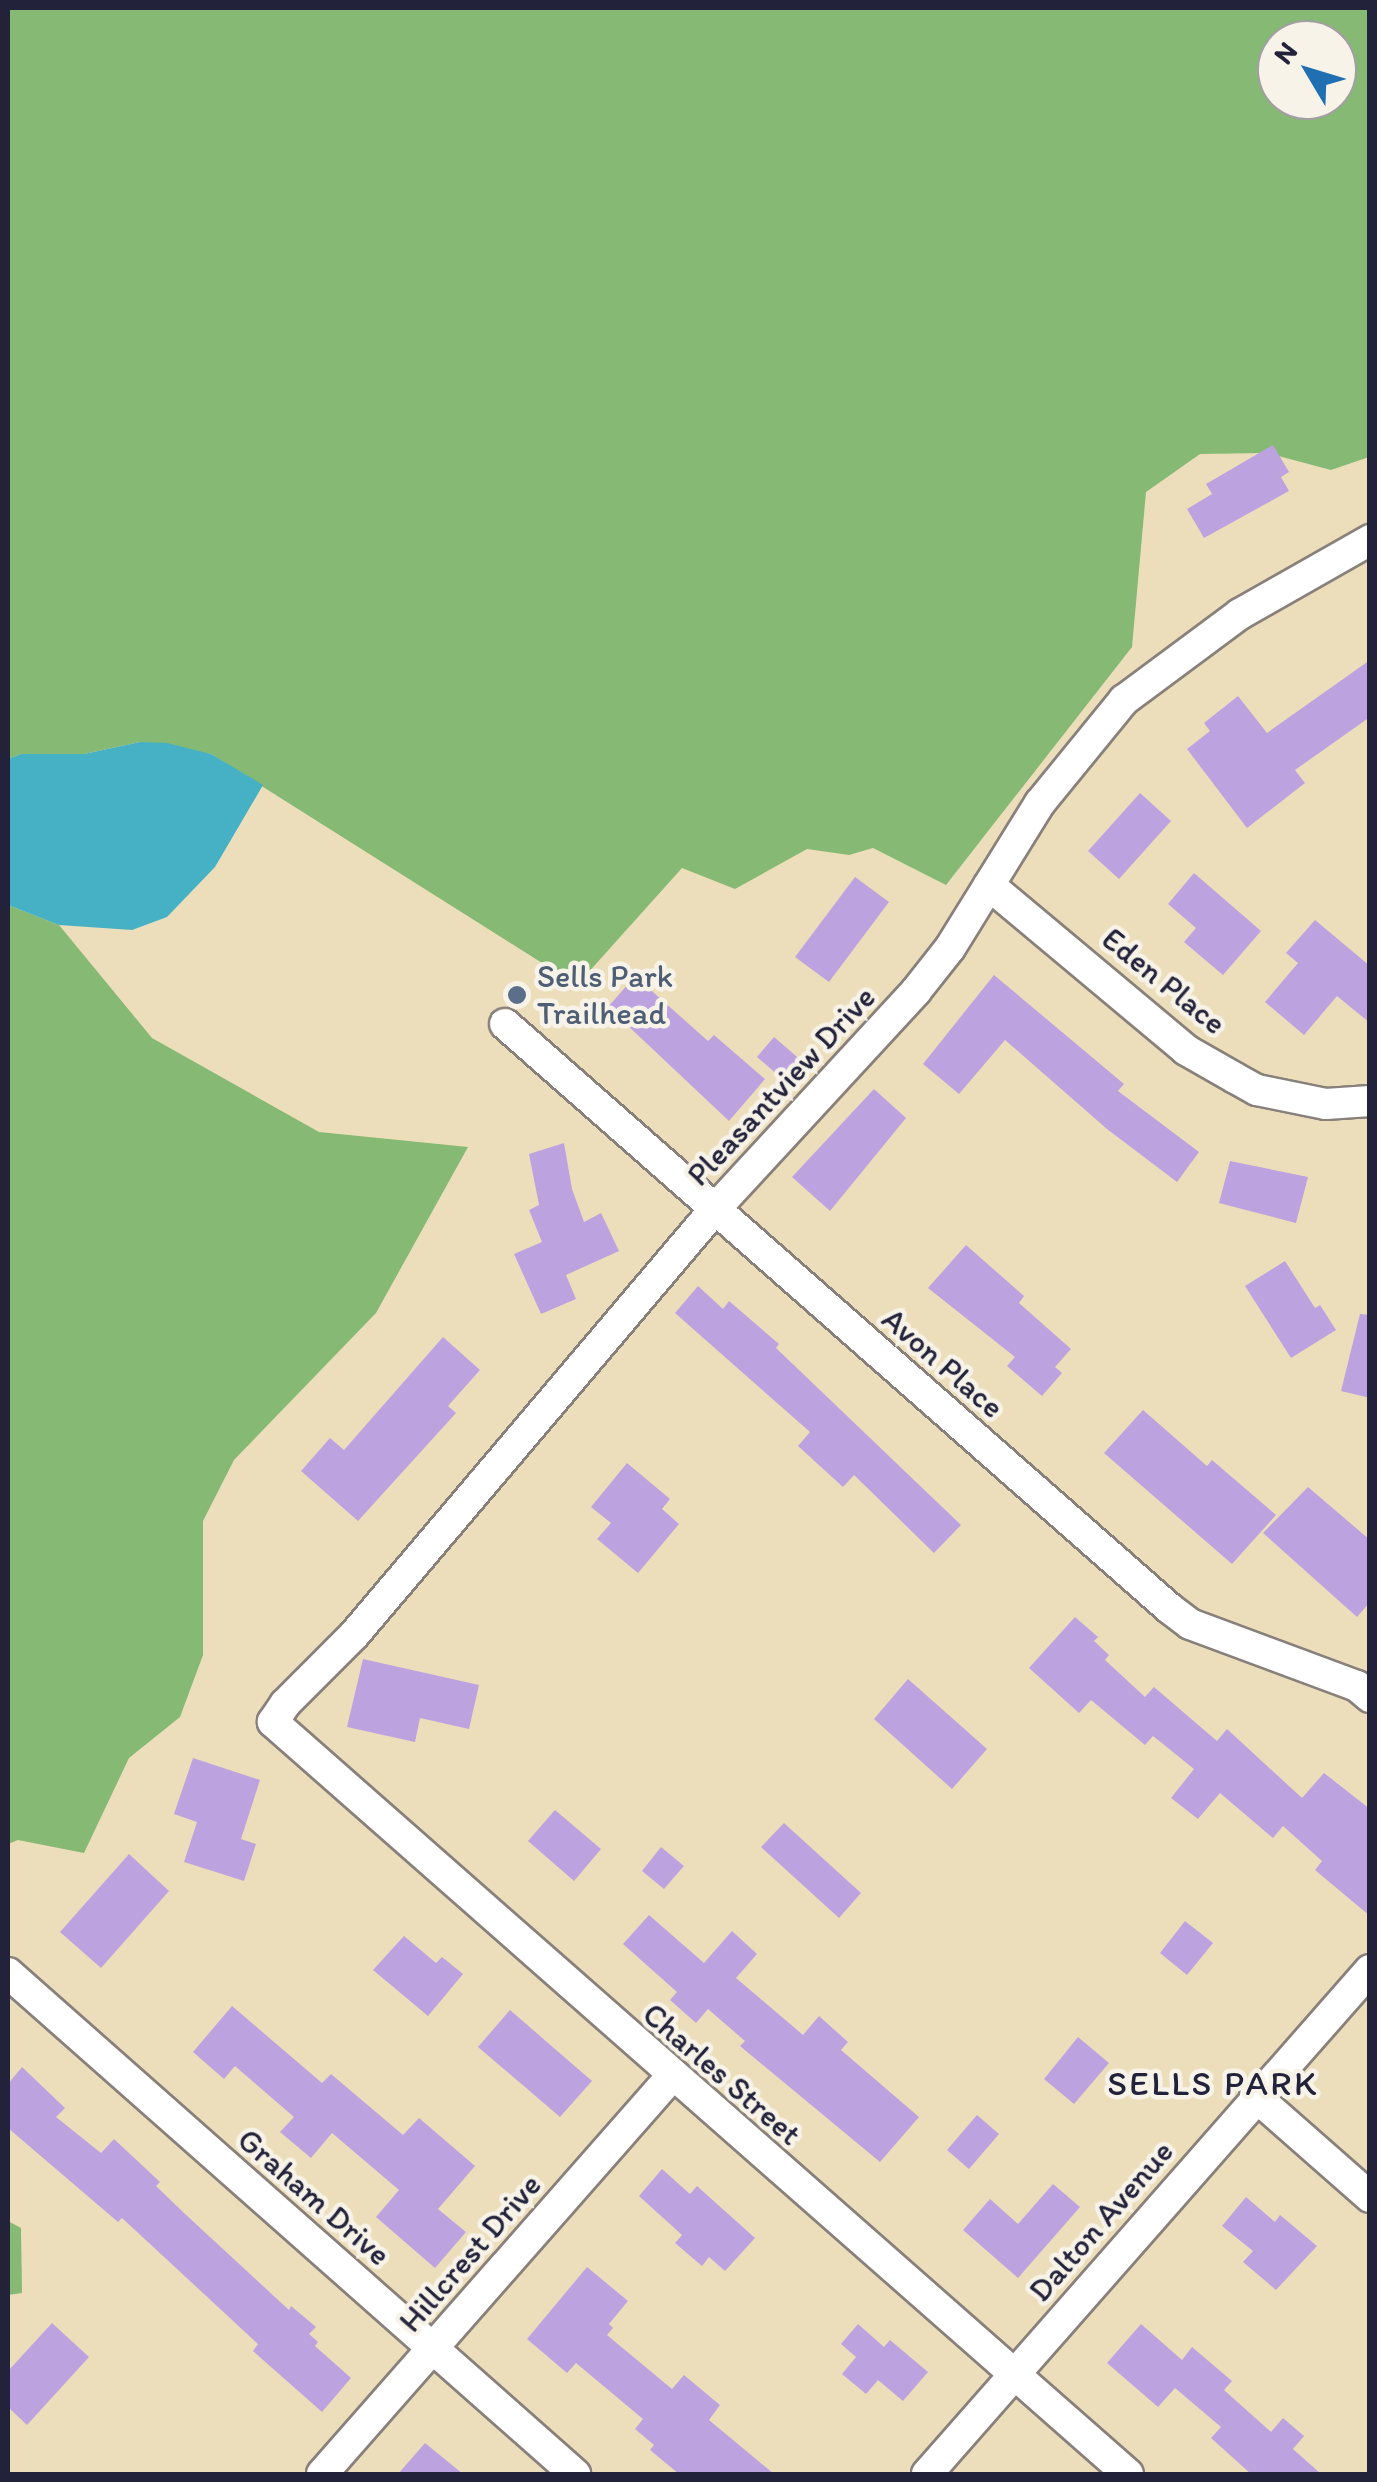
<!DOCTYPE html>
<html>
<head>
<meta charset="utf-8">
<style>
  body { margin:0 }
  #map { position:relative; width:1377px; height:2482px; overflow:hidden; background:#eddebb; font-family:Itim,sans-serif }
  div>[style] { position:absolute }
  .forest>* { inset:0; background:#85b974 }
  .water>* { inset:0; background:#46b1c4 }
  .building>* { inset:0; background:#bca3df }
  .roads { filter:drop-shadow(2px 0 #88807b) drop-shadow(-2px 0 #88807b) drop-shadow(0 2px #88807b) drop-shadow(0 -2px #88807b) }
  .street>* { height:30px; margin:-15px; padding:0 15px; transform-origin:15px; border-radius:15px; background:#fff }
  .dots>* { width:28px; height:28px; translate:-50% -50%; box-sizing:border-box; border:5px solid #f7f3e8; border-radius:50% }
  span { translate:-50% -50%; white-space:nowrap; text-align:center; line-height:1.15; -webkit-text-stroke:9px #f7f3e8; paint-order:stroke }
  .service-label { font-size:32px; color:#4e5e75 }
  .left { translate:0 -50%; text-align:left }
  .street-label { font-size:32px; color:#22223b }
  .neighbourhood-label { font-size:35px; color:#22223b; letter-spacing:2.5px }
  .frame { position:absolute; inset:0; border:10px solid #22223b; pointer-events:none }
  .north { position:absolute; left:1257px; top:20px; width:100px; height:100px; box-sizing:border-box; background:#f7f3e8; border:2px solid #a29fa3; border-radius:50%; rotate:308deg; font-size:28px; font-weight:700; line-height:40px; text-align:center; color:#22223b }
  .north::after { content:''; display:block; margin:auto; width:35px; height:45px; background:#1f6fb2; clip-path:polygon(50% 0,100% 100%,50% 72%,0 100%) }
</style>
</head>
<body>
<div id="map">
  <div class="forest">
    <div style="clip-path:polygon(evenodd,8px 8px,1369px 8px,1369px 457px,1331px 470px,1267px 453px,1200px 454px,1146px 492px,1132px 647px,946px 885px,873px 848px,849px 855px,807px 849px,735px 889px,682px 868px,577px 985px,211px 754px,140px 742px,84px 754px,21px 754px,8px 759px,8px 8px,1277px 40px,1337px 40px,1337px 100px,1277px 100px,1277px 40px)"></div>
    <div style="clip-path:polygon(8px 905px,59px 925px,152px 1038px,319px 1132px,468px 1147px,376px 1313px,234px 1460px,203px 1521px,203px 1655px,180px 1717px,129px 1758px,84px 1853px,18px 1840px,8px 1844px)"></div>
    <div style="clip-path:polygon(8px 2221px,21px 2228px,22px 2293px,8px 2295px)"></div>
  </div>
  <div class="water">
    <div style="clip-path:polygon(140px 742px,167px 743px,211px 754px,263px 785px,215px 867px,167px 917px,132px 930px,59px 925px,8px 905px,8px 759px,21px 754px,84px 754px)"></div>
  </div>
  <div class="building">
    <div style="clip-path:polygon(1273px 445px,1289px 472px,1281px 477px,1289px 491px,1204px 538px,1187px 509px,1212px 494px,1206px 484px)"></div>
    <div style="clip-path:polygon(1370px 660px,1370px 717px,1295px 770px,1305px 783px,1247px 828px,1187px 749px,1210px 731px,1204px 723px,1238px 696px,1267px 733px)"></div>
    <div style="clip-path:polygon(1140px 793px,1171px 821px,1119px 879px,1088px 851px)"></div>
    <div style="clip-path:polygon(1194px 873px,1261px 931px,1223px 975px,1184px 942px,1196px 928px,1168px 904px)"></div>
    <div style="clip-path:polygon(855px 877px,889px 902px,829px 982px,795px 957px)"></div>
    <div style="clip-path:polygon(1315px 920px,1370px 966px,1370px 1023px,1337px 996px,1304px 1035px,1265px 1002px,1298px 963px,1286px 953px)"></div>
    <div style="clip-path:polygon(994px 975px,1124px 1084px,1118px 1091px,1199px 1152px,1177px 1182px,1107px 1129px,1005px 1040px,959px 1094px,923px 1064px)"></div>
    <div style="clip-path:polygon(635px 976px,708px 1041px,714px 1035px,765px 1079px,729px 1121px,608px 1007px)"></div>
    <div style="clip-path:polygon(774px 1037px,803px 1062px,786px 1082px,757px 1057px)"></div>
    <div style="clip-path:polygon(874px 1089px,906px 1118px,830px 1211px,792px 1177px)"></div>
    <div style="clip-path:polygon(564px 1143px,572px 1189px,584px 1222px,601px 1213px,619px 1251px,566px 1275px,576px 1299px,541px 1314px,514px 1254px,542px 1242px,529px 1210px,539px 1205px,529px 1154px)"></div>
    <div style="clip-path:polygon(1230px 1161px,1308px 1177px,1296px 1223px,1219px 1203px)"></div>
    <div style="clip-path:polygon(966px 1245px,1024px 1296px,1019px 1303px,1071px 1349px,1055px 1367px,1062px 1373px,1042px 1396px,1007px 1366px,1015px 1357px,928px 1288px)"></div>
    <div style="clip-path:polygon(1285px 1261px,1315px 1308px,1320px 1305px,1336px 1330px,1291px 1358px,1245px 1286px)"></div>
    <div style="clip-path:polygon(698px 1286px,723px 1309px,729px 1301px,779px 1344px,776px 1348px,961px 1525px,934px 1553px,854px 1475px,843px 1487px,798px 1446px,810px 1432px,675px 1313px)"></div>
    <div style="clip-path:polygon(1360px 1314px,1370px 1315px,1370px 1398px,1341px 1391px)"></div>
    <div style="clip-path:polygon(443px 1337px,480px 1370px,448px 1406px,456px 1413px,358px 1521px,301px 1471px,330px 1438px,344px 1450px)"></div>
    <div style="clip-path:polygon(1143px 1410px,1207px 1466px,1212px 1460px,1276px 1515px,1232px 1564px,1104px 1453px)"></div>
    <div style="clip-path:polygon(627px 1463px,670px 1499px,662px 1509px,679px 1524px,638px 1573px,597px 1539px,611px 1523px,591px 1507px)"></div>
    <div style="clip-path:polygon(1308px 1487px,1370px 1540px,1370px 1602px,1357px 1617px,1263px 1533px)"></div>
    <div style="clip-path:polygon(1075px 1617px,1098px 1637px,1094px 1641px,1109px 1655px,1105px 1660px,1145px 1697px,1154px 1687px,1217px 1741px,1227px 1729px,1302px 1798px,1324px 1773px,1370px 1809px,1370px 1916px,1315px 1870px,1322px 1861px,1283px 1826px,1273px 1838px,1220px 1793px,1198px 1819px,1171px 1798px,1194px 1769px,1153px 1736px,1145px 1745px,1091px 1700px,1079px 1713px,1029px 1668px)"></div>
    <div style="clip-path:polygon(363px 1659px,479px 1685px,469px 1729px,420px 1718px,415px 1742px,347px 1727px)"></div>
    <div style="clip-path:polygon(908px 1679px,987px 1749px,952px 1789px,874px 1719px)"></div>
    <div style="clip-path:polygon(193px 1758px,260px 1780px,241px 1839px,256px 1844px,244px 1881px,184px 1862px,197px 1822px,174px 1814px)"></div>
    <div style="clip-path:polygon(555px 1810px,601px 1849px,574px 1881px,528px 1841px)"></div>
    <div style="clip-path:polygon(784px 1823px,861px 1893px,839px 1918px,761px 1847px)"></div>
    <div style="clip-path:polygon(661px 1847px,684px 1866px,664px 1889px,642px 1871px)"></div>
    <div style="clip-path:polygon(129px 1854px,169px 1891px,101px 1968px,60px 1932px)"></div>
    <div style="clip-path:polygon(649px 1915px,704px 1963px,732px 1931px,757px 1954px,736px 1978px,803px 2035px,819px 2016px,848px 2042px,841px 2050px,919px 2117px,880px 2162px,740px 2046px,745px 2041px,708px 2009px,696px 2023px,670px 2000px,677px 1992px,623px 1944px)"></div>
    <div style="clip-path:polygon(1185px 1921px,1213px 1943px,1187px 1975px,1160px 1953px)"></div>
    <div style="clip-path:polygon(404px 1936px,436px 1963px,442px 1957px,463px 1974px,428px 2016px,373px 1970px)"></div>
    <div style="clip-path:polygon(232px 2006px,322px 2083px,331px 2074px,403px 2135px,419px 2118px,475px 2166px,438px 2209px,466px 2232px,435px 2268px,376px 2217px,399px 2190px,332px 2133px,311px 2158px,280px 2132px,294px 2117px,235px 2066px,224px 2079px,193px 2052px)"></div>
    <div style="clip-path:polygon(510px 2010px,592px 2081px,560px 2117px,478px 2047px)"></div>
    <div style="clip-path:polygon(1078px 2037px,1109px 2063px,1074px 2104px,1044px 2079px)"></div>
    <div style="clip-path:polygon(22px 2067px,65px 2108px,56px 2117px,101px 2153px,114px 2139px,160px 2182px,156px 2186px,184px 2213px,289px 2310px,291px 2306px,316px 2327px,309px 2334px,318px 2342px,315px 2346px,351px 2378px,322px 2412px,253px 2351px,258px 2344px,122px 2218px,118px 2222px,8px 2128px,8px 2084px)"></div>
    <div style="clip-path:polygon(977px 2115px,999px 2134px,969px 2169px,947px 2150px)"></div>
    <div style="clip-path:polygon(662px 2169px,690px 2194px,697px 2186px,755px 2238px,725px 2271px,709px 2257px,702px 2266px,675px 2243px,682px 2235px,639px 2196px)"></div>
    <div style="clip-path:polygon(1053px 2184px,1080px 2207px,1018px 2278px,963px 2230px,990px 2199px,1018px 2224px)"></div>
    <div style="clip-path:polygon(1246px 2197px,1275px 2222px,1280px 2215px,1317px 2246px,1276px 2290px,1243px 2262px,1253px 2251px,1222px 2226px)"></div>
    <div style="clip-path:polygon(587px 2267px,628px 2301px,609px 2324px,613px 2328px,607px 2335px,672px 2389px,684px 2375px,720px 2405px,709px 2420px,774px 2474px,679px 2474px,650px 2450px,654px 2445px,635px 2429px,643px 2419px,576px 2363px,567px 2373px,527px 2339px)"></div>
    <div style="clip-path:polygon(52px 2323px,89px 2357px,27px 2425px,8px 2407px,8px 2371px)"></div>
    <div style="clip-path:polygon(858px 2324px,884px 2347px,890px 2340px,928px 2372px,903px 2401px,878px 2380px,866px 2394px,842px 2374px,856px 2357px,841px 2344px)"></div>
    <div style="clip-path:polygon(1141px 2324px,1182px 2360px,1192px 2347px,1232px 2381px,1224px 2390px,1271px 2432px,1283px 2418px,1304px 2436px,1293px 2449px,1321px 2474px,1251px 2474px,1211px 2438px,1221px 2427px,1175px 2388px,1158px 2407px,1107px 2363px)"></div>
    <div style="clip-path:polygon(425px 2443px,463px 2474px,398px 2474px)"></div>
  </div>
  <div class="roads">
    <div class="street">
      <div style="left:989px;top:885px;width:257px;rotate:39.9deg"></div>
      <div style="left:1186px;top:1050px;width:56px;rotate:29.7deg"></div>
      <div style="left:1235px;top:1078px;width:25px;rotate:29deg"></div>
      <div style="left:1257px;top:1090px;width:70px;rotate:11.5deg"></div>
      <div style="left:1326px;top:1104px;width:44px;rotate:-3.9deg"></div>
      <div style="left:505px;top:1024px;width:884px;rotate:41.33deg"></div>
      <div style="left:1169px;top:1608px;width:26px;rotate:37deg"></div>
      <div style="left:1190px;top:1624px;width:178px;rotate:20.4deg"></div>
      <div style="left:1357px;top:1686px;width:17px;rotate:40deg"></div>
      <div style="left:8px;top:1973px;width:757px;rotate:41.46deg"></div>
      <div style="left:1255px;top:2096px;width:153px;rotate:41.3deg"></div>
      <div style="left:322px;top:2474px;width:529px;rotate:-48.68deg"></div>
      <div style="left:927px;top:2474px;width:671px;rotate:-48.69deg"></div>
      <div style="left:1128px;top:2474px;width:1139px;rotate:-138.67deg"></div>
      <div style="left:273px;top:1722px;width:22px;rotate:-56deg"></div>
      <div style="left:285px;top:1704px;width:98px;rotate:-45deg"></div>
      <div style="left:354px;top:1635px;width:558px;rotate:-49.72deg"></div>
      <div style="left:715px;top:1209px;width:297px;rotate:-47.3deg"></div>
      <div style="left:916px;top:991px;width:55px;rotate:-51.7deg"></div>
      <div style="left:950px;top:948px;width:171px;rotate:-58.2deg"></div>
      <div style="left:1040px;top:803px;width:133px;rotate:-50.8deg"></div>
      <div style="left:1124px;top:700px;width:144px;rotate:-36.6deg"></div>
      <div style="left:1240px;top:614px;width:150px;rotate:-29.6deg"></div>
    </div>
  </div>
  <div class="dots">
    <div style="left:517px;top:995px;background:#5c6f8a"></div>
  </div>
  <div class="service-label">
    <span class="left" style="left:537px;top:995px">Sells Park<br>Trailhead</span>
  </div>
  <div class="street-label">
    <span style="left:1164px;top:981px;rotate:39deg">Eden Place</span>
    <span style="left:781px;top:1086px;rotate:-47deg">Pleasantview Drive</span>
    <span style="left:943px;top:1363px;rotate:41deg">Avon Place</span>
    <span style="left:722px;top:2074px;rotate:41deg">Charles Street</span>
    <span style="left:314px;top:2197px;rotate:41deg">Graham Drive</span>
    <span style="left:1101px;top:2221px;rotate:-49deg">Dalton Avenue</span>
    <span style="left:470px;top:2253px;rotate:-49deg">Hillcrest Drive</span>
  </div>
  <div class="neighbourhood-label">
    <span style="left:1213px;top:2083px">SELLS PARK</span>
  </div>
  <div class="frame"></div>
  <div class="north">N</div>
</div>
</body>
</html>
